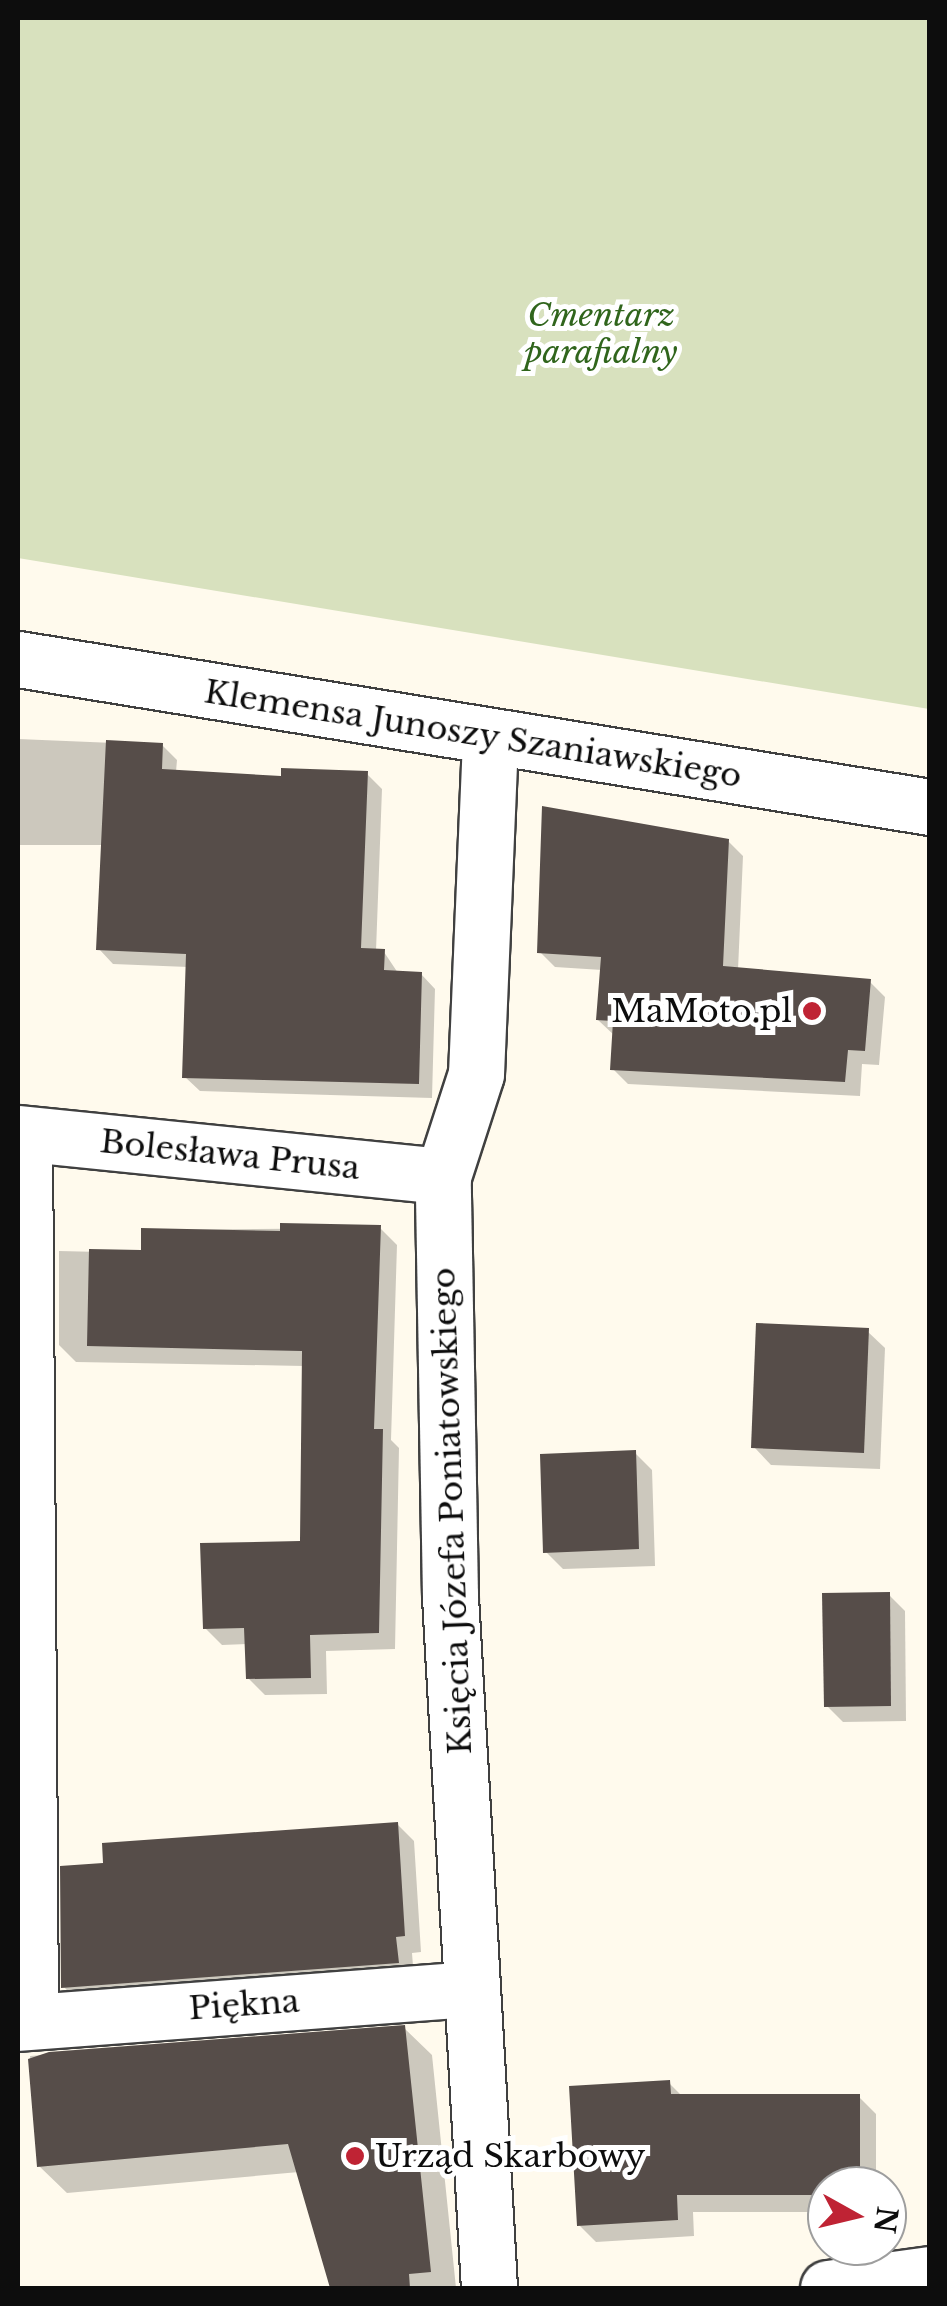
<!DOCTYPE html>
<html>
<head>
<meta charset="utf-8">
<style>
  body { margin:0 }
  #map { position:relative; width:947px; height:2306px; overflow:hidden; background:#fffaed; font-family:"Libre Baskerville",serif }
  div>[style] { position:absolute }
  .cemetery>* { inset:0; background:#d8e1be }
  .shadow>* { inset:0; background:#0003 }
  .building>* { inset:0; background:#564d49 }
  .roads { filter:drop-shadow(2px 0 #404040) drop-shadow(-2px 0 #404040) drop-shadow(0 2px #404040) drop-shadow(0 -2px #404040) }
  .minor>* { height:55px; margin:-27.5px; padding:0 27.5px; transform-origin:27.5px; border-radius:27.5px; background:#fff }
  .tertiary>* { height:55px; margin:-27.5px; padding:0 27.5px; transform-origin:27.5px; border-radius:27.5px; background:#fff }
  .dots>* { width:28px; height:28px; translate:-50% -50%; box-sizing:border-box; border:5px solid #fff; border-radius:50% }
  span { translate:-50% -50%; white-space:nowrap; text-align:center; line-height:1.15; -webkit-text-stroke:10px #fff; paint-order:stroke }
  .park-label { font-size:32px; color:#30651c; font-style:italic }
  .street-label { font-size:32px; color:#0d0d0d }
  .poi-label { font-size:32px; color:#0d0d0d }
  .right { translate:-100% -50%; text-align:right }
  .left { translate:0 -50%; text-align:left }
  .frame { position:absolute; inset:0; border:20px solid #0d0d0d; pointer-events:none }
  .north { position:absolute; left:807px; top:2166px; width:100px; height:100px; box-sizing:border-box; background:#fff; border:2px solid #9e9e9e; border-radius:50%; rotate:98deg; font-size:28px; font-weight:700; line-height:40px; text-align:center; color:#0d0d0d }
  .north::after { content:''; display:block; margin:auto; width:35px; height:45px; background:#bf2334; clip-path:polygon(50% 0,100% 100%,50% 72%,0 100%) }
</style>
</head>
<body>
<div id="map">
  <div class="cemetery">
    <div style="clip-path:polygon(18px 18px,929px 18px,929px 709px,18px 558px)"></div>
  </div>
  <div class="shadow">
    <div style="clip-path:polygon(18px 739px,162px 745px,177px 760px,176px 772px,283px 779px,367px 774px,382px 789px,376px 951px,384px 952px,398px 973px,421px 974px,435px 989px,432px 1098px,200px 1091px,185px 1077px,188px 967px,113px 964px,99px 949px,103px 845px,18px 845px)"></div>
    <div style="clip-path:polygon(728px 841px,743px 856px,738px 970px,870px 982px,885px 997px,879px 1065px,862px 1064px,860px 1096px,628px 1084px,613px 1069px,615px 1036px,598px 1020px,602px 970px,555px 967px,540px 952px)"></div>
    <div style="clip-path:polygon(380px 1228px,397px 1245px,391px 1440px,399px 1448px,395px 1649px,326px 1651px,327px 1694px,265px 1695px,248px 1678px,247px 1644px,222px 1645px,205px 1628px,303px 1543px,304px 1366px,76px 1362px,59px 1345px,59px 1251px,143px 1253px,144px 1230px)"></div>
    <div style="clip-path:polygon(867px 1331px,885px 1348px,880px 1469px,771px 1465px,754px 1447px)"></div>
    <div style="clip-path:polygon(635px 1453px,652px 1470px,655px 1566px,563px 1569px,546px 1552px)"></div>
    <div style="clip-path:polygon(889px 1595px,905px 1611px,906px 1721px,843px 1722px,827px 1706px)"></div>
    <div style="clip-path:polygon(397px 1824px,414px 1841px,421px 1952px,412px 1953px,414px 1979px,80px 2004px,64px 1987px,106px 1865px)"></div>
    <div style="clip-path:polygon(404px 2028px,432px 2055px,456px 2288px,333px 2288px,299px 2172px,67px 2193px,39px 2166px,30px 2056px)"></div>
    <div style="clip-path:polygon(669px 2083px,683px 2097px,859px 2097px,876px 2114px,876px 2186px,827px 2186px,827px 2212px,693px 2212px,694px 2236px,596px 2242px,579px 2225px)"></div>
  </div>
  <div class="building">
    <div style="clip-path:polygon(106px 740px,163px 743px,162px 769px,281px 776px,281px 768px,368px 771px,361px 948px,385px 949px,384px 970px,422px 972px,419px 1084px,182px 1078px,186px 954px,96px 950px)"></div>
    <div style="clip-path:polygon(542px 806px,729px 839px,723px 966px,871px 979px,865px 1051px,848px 1050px,845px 1082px,610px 1070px,613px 1021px,596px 1020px,601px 957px,537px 953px)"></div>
    <div style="clip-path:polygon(280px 1223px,381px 1225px,374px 1429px,383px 1429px,379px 1633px,310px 1635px,311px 1678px,246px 1679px,244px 1628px,203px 1629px,200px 1543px,300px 1541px,302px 1351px,87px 1346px,89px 1249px,141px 1250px,141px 1228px,280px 1231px)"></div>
    <div style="clip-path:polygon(756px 1323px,869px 1328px,864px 1453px,751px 1448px)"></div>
    <div style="clip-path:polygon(636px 1450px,639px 1549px,543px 1553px,540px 1454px)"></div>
    <div style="clip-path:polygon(890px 1592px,891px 1706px,824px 1707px,822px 1593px)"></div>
    <div style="clip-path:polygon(398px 1822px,405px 1936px,396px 1937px,399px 1963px,61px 1988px,60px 1866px,103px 1863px,102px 1843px)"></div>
    <div style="clip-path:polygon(405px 2025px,431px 2272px,409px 2274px,410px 2288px,330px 2288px,288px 2144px,37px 2167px,28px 2059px,49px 2052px)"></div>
    <div style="clip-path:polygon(670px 2080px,671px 2094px,860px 2094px,860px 2186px,827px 2186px,827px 2195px,677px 2195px,678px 2220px,577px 2226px,569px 2086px)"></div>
  </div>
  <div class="roads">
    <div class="minor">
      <div style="left:18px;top:1133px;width:427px;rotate:5.8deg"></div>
      <div style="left:24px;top:1134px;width:887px;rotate:89.61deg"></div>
      <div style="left:18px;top:2023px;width:454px;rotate:-4.3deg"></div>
      <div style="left:489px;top:2288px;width:693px;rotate:-93.23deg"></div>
      <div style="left:450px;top:1596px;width:420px;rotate:-91deg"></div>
      <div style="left:443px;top:1176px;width:107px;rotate:-72.1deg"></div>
      <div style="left:476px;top:1074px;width:336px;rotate:-87.6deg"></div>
      <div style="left:828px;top:2288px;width:103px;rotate:-7.8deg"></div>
    </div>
    <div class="tertiary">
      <div style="left:18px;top:659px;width:924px;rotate:9.22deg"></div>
    </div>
  </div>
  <div class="dots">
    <div style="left:812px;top:1011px;background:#bf2334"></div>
    <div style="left:355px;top:2156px;background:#bf2334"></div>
  </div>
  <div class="park-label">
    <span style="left:601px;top:334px">Cmentarz<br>parafialny</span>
  </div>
  <div class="street-label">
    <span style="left:473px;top:734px;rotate:9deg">Klemensa Junoszy Szaniawskiego</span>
    <span style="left:230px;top:1155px;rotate:6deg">Bolesława Prusa</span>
    <span style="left:452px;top:1511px;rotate:-92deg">Księcia Józefa Poniatowskiego</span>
    <span style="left:244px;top:2005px;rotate:-4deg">Piękna</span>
  </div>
  <div class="poi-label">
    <span class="right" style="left:792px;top:1011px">MaMoto.pl</span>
    <span class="left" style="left:375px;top:2156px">Urząd Skarbowy</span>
  </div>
  <div class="frame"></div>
  <div class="north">N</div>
</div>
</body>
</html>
